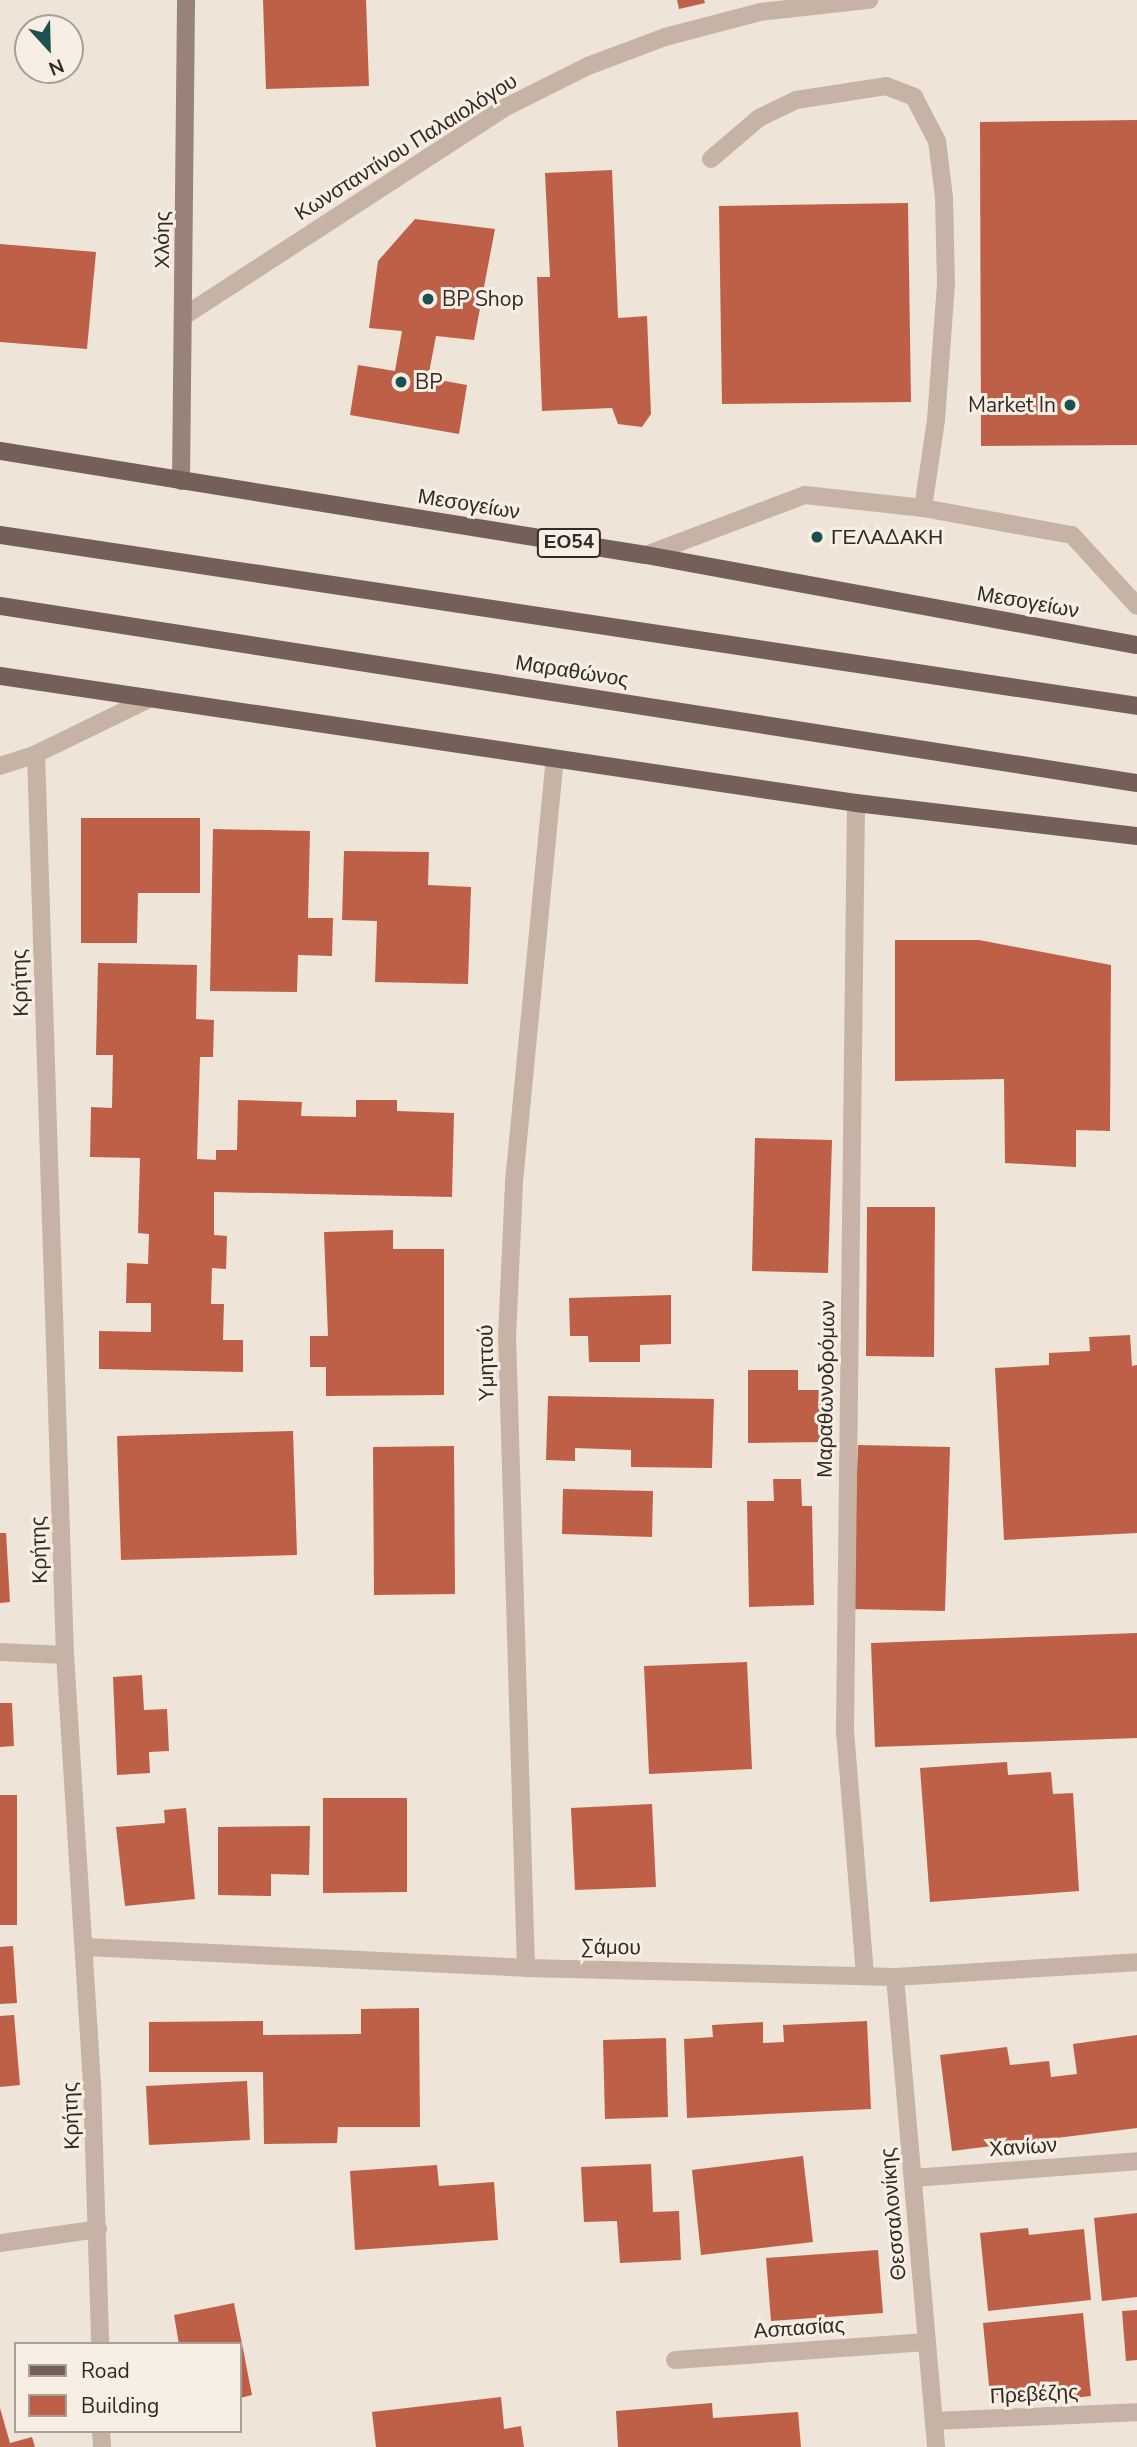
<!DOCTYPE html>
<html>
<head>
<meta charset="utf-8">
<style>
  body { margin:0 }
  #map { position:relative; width:1137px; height:2447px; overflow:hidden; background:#efe4d8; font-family:"Nunito Sans",sans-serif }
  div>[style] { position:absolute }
  .building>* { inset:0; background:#be6047 }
  .lane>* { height:18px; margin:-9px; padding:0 9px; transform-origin:9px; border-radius:9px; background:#c6b3a5 }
  .street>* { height:18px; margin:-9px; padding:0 9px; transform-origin:9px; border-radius:9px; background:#c6b3a5 }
  .secondary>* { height:18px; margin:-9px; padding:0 9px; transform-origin:9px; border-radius:9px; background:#998277 }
  .primary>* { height:18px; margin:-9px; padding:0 9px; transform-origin:9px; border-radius:9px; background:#746058 }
  .dots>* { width:19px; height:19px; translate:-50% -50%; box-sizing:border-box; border:4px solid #f7eee4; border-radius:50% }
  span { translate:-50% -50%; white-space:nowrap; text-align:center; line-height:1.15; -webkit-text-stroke:6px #f7eee4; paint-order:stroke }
  .shield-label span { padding:2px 5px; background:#f7eee4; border:2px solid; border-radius:5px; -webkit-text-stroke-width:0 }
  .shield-label { font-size:19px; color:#332926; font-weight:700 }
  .street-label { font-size:21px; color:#332926 }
  .poi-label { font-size:21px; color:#332926 }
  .left { translate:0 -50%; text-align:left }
  .right { translate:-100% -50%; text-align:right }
  .legend { position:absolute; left:14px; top:2342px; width:228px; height:91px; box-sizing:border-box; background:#f7eee4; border:2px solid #a99f98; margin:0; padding:9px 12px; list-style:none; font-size:21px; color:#332926 }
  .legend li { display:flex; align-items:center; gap:14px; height:35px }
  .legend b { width:35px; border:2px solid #a99f98 }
  .north { position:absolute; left:14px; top:14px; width:70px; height:70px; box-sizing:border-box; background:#f7eee4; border:2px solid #a99f98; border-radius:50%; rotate:158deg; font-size:19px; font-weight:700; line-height:28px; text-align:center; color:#332926 }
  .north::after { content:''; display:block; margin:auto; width:24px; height:32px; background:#1e5051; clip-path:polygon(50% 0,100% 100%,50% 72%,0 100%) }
</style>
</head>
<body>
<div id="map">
  <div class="building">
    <div style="clip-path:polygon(263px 0,366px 0,369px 86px,266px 89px)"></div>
    <div style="clip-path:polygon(677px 0,704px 0,705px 3px,679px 9px)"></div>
    <div style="clip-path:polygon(1137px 120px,1137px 445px,981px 446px,980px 122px)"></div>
    <div style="clip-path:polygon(612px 170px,618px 318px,647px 316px,651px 414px,642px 427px,618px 424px,612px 408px,542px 411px,537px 277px,550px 277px,545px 173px)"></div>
    <div style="clip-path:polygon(908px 203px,911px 402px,722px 404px,719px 206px)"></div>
    <div style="clip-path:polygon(415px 219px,495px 229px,474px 340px,436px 336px,428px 378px,467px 385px,459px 434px,350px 415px,358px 365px,395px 371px,402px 331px,369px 328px,378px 261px)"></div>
    <div style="clip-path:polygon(0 244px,96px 252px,87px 349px,0 342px)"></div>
    <div style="clip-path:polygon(81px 818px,200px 818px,200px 893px,138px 893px,137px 943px,81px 943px)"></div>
    <div style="clip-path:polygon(213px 829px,310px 831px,308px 918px,333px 918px,332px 956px,298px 955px,297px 992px,210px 991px)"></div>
    <div style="clip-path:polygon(344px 851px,429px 852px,428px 885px,471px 887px,468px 984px,375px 982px,377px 921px,342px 920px)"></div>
    <div style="clip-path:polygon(895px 940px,979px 940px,1111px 965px,1110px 1131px,1076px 1130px,1076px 1167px,1005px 1163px,1004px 1079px,895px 1081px)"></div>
    <div style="clip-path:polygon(98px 963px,197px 965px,196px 1019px,214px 1020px,213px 1057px,200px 1057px,197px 1159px,216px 1160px,216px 1150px,237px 1150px,238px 1100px,302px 1102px,301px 1116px,356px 1117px,356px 1100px,397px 1100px,397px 1111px,454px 1113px,452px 1197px,214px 1192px,214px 1235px,227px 1236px,226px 1269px,212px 1268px,211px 1304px,224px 1304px,223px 1340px,243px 1340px,243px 1372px,99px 1369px,99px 1331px,151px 1332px,151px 1303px,126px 1303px,127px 1263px,148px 1264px,149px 1234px,138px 1233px,140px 1158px,90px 1157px,91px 1107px,112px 1108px,113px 1055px,96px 1055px)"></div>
    <div style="clip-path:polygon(755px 1138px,832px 1140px,828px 1273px,752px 1271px)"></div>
    <div style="clip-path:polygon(867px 1207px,935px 1207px,934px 1357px,866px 1356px)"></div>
    <div style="clip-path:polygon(393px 1230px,393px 1249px,444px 1249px,444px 1395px,326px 1396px,326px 1367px,310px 1367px,310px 1336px,328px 1336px,324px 1232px)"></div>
    <div style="clip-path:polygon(671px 1295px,671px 1344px,640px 1345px,640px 1362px,589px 1362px,588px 1336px,570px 1336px,569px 1298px)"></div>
    <div style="clip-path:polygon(1130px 1335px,1132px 1366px,1137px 1365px,1137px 1533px,1004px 1540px,995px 1368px,1049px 1365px,1049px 1353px,1090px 1351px,1089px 1337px)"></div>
    <div style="clip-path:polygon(748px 1370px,798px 1370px,798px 1390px,824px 1390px,824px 1442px,748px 1443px)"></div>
    <div style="clip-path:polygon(548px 1396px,714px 1399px,712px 1468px,631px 1467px,631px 1450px,575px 1448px,575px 1461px,546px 1460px)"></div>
    <div style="clip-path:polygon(293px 1431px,297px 1555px,121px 1560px,117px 1436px)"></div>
    <div style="clip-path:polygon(858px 1445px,950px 1447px,945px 1611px,852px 1609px)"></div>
    <div style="clip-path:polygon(454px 1446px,455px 1594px,374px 1595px,373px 1447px)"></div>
    <div style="clip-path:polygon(773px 1479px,801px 1479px,802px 1506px,812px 1506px,814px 1605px,749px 1607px,747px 1501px,774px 1501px)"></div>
    <div style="clip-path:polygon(563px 1489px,653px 1491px,652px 1537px,562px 1534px)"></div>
    <div style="clip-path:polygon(0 1533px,6px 1533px,10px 1602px,0 1603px)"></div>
    <div style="clip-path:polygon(1137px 1633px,1137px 1738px,875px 1747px,871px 1643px)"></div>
    <div style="clip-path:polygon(747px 1662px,752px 1769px,649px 1774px,644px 1666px)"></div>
    <div style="clip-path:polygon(142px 1675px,144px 1710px,167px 1709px,169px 1751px,149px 1752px,150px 1773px,117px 1775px,113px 1677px)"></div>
    <div style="clip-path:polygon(0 1703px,12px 1703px,14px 1746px,0 1747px)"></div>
    <div style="clip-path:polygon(1007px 1762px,1008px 1775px,1051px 1772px,1053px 1794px,1073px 1793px,1079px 1891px,930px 1902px,920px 1768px)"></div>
    <div style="clip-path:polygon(0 1795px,17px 1795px,17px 1925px,0 1925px)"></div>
    <div style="clip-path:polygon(323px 1798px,407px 1798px,407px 1892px,323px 1893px)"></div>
    <div style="clip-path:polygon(652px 1804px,656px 1887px,575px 1890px,571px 1808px)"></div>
    <div style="clip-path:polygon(186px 1808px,195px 1899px,125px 1906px,116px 1827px,165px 1823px,164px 1810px)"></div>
    <div style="clip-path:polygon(310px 1826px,309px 1875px,271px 1874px,271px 1896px,218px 1895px,218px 1827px)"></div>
    <div style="clip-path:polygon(13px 1946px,17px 2003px,0 2004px,0 1947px)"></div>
    <div style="clip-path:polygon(419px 2008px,420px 2127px,338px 2127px,337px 2143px,264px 2144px,263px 2072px,149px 2072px,149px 2022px,263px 2021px,263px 2035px,361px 2034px,361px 2009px)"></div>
    <div style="clip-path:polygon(14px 2015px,20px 2085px,0 2087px,0 2016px)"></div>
    <div style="clip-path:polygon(867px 2021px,871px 2109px,687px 2118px,684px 2039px,713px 2037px,712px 2025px,763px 2022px,763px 2043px,784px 2042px,783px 2025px)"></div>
    <div style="clip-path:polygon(1137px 2035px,1137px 2128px,952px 2151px,940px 2055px,1007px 2047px,1010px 2065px,1049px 2061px,1051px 2077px,1077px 2074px,1073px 2044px)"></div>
    <div style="clip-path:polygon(666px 2038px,668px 2117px,605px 2119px,603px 2040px)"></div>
    <div style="clip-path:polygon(247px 2081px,250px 2140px,149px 2145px,146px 2086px)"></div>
    <div style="clip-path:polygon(803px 2156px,813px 2242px,701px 2255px,692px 2170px)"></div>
    <div style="clip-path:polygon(651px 2164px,653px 2212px,679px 2211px,681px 2260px,620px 2263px,617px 2221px,584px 2222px,581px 2167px)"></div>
    <div style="clip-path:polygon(437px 2165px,439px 2186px,494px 2182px,498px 2240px,355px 2250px,350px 2171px)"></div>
    <div style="clip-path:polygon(1137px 2213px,1137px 2297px,1102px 2301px,1094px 2218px)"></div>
    <div style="clip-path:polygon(1028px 2228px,1029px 2235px,1084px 2229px,1091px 2300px,988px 2311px,980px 2233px)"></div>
    <div style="clip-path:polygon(878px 2250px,883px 2313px,771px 2321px,766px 2258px)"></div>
    <div style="clip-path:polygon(234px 2303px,252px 2395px,240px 2398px,240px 2344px,179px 2344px,174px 2315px)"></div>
    <div style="clip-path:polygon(1137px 2310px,1137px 2360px,1126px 2361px,1122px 2311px)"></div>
    <div style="clip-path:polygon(1083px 2313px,1091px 2396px,1066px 2399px,1065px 2389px,990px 2396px,983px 2323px)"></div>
    <div style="clip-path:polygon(501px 2397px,504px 2429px,521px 2426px,524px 2447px,376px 2447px,372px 2412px)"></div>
    <div style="clip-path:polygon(712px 2403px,713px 2418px,798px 2412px,801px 2447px,618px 2447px,616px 2411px)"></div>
    <div style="clip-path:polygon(0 2408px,10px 2443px,32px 2437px,35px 2447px,0 2447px)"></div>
  </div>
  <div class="lane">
    <div style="left:711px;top:159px;width:63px;rotate:-40.5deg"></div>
    <div style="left:759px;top:118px;width:41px;rotate:-25.9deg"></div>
    <div style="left:796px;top:100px;width:91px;rotate:-8.8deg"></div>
    <div style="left:886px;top:86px;width:30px;rotate:21deg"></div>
    <div style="left:914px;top:97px;width:50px;rotate:62.4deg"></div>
    <div style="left:937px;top:141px;width:56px;rotate:82.9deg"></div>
    <div style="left:944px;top:197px;width:87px;rotate:88.7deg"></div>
    <div style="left:946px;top:284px;width:136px;rotate:94.2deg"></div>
    <div style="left:936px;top:420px;width:89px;rotate:98.4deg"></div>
    <div style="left:646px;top:555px;width:170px;rotate:-20.7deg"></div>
    <div style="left:805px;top:495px;width:119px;rotate:6.3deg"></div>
    <div style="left:923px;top:508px;width:151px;rotate:10.3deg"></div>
    <div style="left:1072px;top:535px;width:96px;rotate:47.5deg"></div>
  </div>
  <div class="street">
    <div style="left:184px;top:316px;width:384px;rotate:-33deg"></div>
    <div style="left:506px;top:107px;width:92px;rotate:-26.6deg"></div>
    <div style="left:588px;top:66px;width:82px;rotate:-20.6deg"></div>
    <div style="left:665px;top:37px;width:98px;rotate:-14.7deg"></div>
    <div style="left:760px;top:12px;width:110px;rotate:-6.3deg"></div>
    <div style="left:36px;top:754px;width:901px;rotate:88.16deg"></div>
    <div style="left:65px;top:1655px;width:429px;rotate:86.4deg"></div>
    <div style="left:92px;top:2083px;width:261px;rotate:88.2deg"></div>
    <div style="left:0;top:766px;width:38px;rotate:-18deg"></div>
    <div style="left:36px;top:754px;width:128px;rotate:-26deg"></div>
    <div style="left:856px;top:803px;width:928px;rotate:90.68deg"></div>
    <div style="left:845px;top:1731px;width:245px;rotate:85.3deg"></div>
    <div style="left:0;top:1652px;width:65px;rotate:2.6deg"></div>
    <div style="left:85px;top:1947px;width:441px;rotate:2.7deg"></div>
    <div style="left:526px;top:1968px;width:369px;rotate:1.4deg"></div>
    <div style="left:895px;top:1977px;width:242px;rotate:-3.5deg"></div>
    <div style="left:526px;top:1968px;width:631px;rotate:-91.72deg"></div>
    <div style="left:507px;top:1337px;width:155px;rotate:-87.4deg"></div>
    <div style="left:514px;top:1182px;width:424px;rotate:-84.5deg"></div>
    <div style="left:895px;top:1977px;width:472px;rotate:85deg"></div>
    <div style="left:913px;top:2178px;width:225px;rotate:-4.3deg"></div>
    <div style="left:0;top:2243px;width:99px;rotate:-8.1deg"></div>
    <div style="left:675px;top:2360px;width:252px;rotate:-4.1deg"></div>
    <div style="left:934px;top:2421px;width:203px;rotate:-2.5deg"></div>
    <div style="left:101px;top:2431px;width:16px;rotate:86deg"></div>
  </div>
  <div class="secondary">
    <div style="left:181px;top:481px;width:481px;rotate:-89.4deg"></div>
  </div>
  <div class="primary">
    <div style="left:0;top:451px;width:654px;rotate:9.15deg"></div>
    <div style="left:646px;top:555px;width:499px;rotate:10.4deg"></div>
    <div style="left:0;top:535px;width:1150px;rotate:8.55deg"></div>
    <div style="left:0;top:606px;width:1151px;rotate:8.85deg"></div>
    <div style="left:0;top:676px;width:865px;rotate:8.44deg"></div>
    <div style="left:856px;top:803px;width:283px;rotate:6.7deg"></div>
  </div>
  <div class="dots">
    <div style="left:428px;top:299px;background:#1e5051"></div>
    <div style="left:401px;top:382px;background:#1e5051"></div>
    <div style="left:1070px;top:405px;background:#1e5051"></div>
    <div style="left:817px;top:537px;background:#1e5051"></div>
  </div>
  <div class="shield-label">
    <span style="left:569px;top:543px">ΕΟ54</span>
  </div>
  <div class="street-label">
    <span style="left:406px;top:147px;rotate:-32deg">Κωνσταντίνου Παλαιολόγου</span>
    <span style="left:162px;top:240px;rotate:-90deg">Χλόης</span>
    <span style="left:469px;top:504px;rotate:9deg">Μεσογείων</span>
    <span style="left:1028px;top:602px;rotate:10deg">Μεσογείων</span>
    <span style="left:572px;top:671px;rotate:9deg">Μαραθώνος</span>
    <span style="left:20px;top:983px;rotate:-92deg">Κρήτης</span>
    <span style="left:486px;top:1363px;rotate:-91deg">Υμηττού</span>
    <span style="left:826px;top:1389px;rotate:-89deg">Μαραθωνοδρόμων</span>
    <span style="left:39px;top:1550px;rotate:-92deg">Κρήτης</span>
    <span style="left:611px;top:1947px;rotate:1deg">Σάμου</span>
    <span style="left:71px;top:2116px;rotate:-92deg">Κρήτης</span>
    <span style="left:1023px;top:2147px;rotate:-4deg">Χανίων</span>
    <span style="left:893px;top:2214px;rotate:-95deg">Θεσσαλονίκης</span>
    <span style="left:799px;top:2328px;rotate:-4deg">Ασπασίας</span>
    <span style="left:1034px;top:2394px;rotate:-3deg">Πρεβέζης</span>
  </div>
  <div class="poi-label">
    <span class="left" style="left:442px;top:299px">BP Shop</span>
    <span class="left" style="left:415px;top:382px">BP</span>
    <span class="right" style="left:1056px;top:405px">Market In</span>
    <span class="left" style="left:831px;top:537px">ΓΕΛΑΔΑΚΗ</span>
  </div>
  <ul class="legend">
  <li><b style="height:9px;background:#746058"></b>Road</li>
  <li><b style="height:19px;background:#be6047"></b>Building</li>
  </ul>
  <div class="north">N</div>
</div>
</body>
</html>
